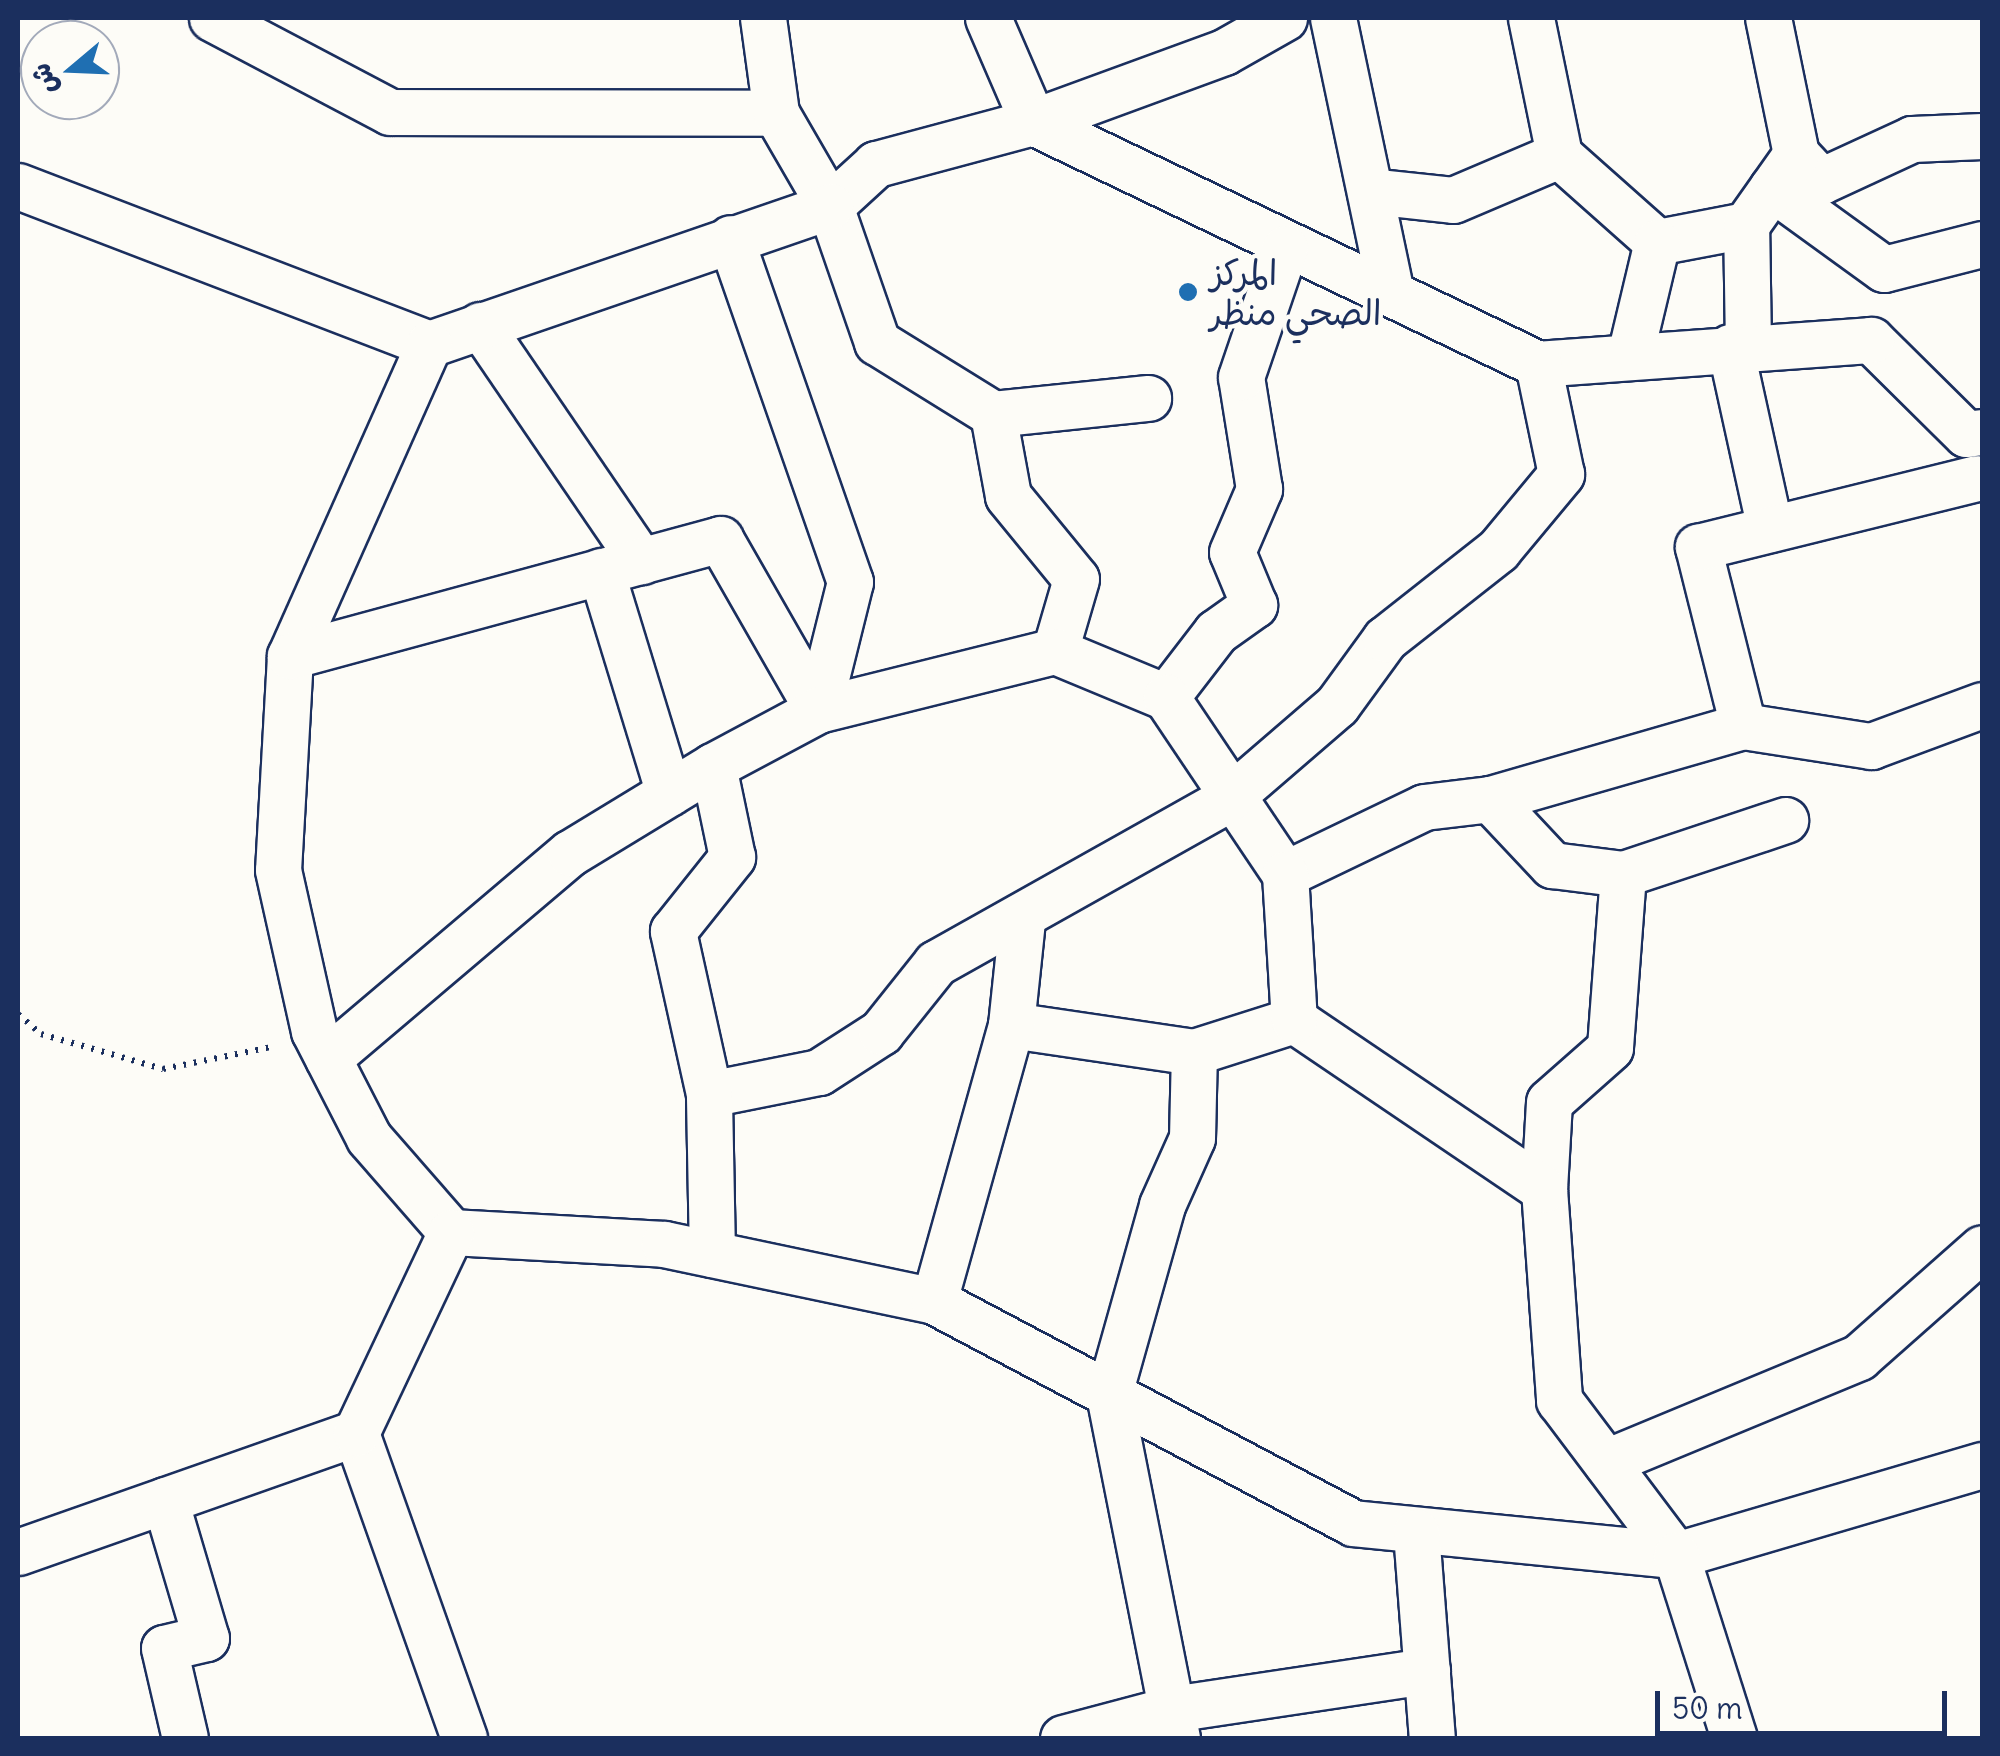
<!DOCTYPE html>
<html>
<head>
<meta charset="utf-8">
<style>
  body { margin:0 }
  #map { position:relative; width:2000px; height:1756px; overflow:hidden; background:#fdfcf7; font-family:Delius,"Playpen Sans Arabic",sans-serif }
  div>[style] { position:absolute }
  .path>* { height:6px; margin-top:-3px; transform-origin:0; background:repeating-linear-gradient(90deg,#1b2f5e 0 2.5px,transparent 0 10.5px) }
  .roads { filter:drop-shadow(2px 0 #1b2f5e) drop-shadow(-2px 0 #1b2f5e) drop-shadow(0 2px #1b2f5e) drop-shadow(0 -2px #1b2f5e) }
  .minor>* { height:45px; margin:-22.5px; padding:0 22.5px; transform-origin:22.5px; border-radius:22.5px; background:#fdfcf7 }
  .dots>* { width:28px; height:28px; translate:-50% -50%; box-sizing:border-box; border:5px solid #fdfcf7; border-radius:50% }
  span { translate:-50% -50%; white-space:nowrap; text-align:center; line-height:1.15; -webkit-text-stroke:9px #fdfcf7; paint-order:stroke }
  .poi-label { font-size:35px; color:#1b2f5e }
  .left { translate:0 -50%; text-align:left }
  .frame { position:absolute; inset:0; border:20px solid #1b2f5e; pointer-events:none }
  .north { position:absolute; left:20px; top:20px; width:100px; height:100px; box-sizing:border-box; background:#fdfcf7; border:2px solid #a3aaba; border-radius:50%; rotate:251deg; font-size:28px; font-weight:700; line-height:40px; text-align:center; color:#1b2f5e }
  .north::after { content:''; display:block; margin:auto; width:35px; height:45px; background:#1f6fb2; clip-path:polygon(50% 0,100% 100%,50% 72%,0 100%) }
  .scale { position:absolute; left:1655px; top:1691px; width:292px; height:45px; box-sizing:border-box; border:5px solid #1b2f5e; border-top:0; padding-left:12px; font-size:30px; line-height:35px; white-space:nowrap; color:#1b2f5e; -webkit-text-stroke:8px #fdfcf7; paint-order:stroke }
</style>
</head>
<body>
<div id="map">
  <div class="path">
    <div style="left:18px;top:1014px;width:30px;rotate:41deg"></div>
    <div style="left:41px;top:1034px;width:127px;rotate:16deg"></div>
    <div style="left:163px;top:1069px;width:115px;rotate:-11.5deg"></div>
  </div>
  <div class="roads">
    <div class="minor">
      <div style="left:212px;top:18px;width:201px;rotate:27.8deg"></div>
      <div style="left:390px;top:112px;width:386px;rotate:0.1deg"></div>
      <div style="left:763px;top:18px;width:96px;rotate:82.2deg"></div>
      <div style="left:776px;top:113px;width:108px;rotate:59.9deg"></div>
      <div style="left:830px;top:206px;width:144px;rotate:70.9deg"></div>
      <div style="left:877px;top:342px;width:137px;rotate:31.8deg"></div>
      <div style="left:993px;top:414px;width:156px;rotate:-5.9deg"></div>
      <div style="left:988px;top:18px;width:113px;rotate:66.6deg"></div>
      <div style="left:1033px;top:122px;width:203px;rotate:-20.1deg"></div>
      <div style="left:1224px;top:52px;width:69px;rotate:-29.5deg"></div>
      <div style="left:1333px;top:18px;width:276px;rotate:78.1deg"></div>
      <div style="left:1531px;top:18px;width:140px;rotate:78.4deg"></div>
      <div style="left:1559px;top:155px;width:131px;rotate:41.6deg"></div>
      <div style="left:1657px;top:242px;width:91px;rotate:-10.8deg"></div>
      <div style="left:1796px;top:154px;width:37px;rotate:47deg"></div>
      <div style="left:1821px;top:181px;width:100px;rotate:-24.8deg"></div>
      <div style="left:1912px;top:139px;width:70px;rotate:-2.5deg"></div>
      <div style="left:18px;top:186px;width:440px;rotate:21deg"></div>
      <div style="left:1772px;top:188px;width:138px;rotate:35.9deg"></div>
      <div style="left:1884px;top:269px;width:101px;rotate:-14.3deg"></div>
      <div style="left:1370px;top:191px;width:83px;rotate:6.2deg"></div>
      <div style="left:1453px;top:200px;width:115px;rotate:-23deg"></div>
      <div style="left:480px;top:325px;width:286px;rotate:55.7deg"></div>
      <div style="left:1748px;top:346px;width:121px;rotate:-90.9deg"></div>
      <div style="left:1746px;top:225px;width:87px;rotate:-54.8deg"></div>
      <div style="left:1796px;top:154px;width:139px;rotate:-101.6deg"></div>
      <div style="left:1730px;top:347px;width:186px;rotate:77.6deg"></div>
      <div style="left:1630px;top:355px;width:116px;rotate:-76.6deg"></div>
      <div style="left:993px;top:414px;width:83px;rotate:79.6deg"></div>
      <div style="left:1008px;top:496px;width:107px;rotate:50.7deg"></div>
      <div style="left:1076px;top:579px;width:75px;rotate:106.3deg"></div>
      <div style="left:1982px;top:432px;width:16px;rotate:173deg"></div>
      <div style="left:1966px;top:434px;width:134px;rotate:-135.3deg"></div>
      <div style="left:1871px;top:340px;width:334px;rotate:175.9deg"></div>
      <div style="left:1538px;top:364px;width:560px;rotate:-154.4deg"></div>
      <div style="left:1033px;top:122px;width:163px;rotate:165deg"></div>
      <div style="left:876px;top:164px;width:62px;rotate:137.6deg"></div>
      <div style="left:830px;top:206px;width:424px;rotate:161deg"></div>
      <div style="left:429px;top:344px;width:342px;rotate:114deg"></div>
      <div style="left:290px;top:656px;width:214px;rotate:93.2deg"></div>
      <div style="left:278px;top:870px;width:165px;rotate:77.4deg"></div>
      <div style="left:314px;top:1031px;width:120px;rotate:62.8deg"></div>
      <div style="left:369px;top:1138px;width:125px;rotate:48.9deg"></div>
      <div style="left:451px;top:1232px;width:213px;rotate:3.2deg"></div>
      <div style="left:664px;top:1244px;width:276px;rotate:11.9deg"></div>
      <div style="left:934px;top:1301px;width:474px;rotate:27.9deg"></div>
      <div style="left:1353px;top:1523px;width:325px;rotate:5.7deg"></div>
      <div style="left:1676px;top:1555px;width:319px;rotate:-16.4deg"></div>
      <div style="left:601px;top:571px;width:232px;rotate:73deg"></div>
      <div style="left:290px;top:656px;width:446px;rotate:-15.2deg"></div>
      <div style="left:720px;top:539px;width:197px;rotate:60.2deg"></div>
      <div style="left:818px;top:710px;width:132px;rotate:-76deg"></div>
      <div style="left:850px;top:582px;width:364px;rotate:-109.2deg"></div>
      <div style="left:1166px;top:697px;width:82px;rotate:-52.4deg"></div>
      <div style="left:1216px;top:632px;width:47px;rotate:-35.4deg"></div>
      <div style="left:1254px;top:605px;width:57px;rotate:-112.5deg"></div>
      <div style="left:1232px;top:552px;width:69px;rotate:-66.8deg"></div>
      <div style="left:1259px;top:489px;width:113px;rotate:-99.1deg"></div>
      <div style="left:1241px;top:377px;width:136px;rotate:-71.2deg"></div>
      <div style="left:1743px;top:726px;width:185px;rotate:-104.1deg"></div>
      <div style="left:1698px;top:547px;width:287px;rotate:-13.9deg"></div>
      <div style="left:1490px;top:799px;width:263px;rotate:-16.1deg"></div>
      <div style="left:1743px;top:726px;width:130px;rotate:8.9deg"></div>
      <div style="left:1871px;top:746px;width:118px;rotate:-20.3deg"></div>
      <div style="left:1285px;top:874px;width:154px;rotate:-25.7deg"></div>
      <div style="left:1424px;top:807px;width:66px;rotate:-6.9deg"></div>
      <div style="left:1490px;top:799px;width:91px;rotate:46.8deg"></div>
      <div style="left:1552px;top:865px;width:72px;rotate:7.2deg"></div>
      <div style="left:1623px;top:874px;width:171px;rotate:-18.4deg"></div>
      <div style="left:1623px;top:874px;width:174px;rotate:94.3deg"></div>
      <div style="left:1610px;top:1048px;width:81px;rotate:138.5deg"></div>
      <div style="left:1549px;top:1102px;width:87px;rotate:93.3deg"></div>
      <div style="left:1544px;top:1189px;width:212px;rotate:85.9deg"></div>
      <div style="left:1559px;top:1400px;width:194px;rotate:53deg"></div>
      <div style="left:1676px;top:1555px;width:192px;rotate:72.4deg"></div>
      <div style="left:1011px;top:1025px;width:185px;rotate:8.4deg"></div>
      <div style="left:1194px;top:1052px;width:105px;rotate:-17.7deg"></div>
      <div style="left:1294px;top:1020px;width:302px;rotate:34.1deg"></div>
      <div style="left:328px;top:1058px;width:317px;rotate:-40.3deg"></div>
      <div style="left:570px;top:853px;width:167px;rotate:-31.3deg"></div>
      <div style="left:713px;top:766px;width:119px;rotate:-28.1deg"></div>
      <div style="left:818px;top:710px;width:244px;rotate:-14deg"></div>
      <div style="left:1055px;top:651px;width:120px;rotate:22.5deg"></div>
      <div style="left:1166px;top:697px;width:213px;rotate:56.1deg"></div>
      <div style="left:1285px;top:874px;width:146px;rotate:86.5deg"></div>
      <div style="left:709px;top:1094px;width:112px;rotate:-11.3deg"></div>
      <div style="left:819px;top:1072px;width:74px;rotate:-32.8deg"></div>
      <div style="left:881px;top:1032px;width:88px;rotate:-51.4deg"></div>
      <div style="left:936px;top:963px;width:335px;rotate:-29.3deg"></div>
      <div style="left:1228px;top:799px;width:144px;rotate:-40.8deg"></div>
      <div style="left:1337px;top:705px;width:82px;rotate:-54deg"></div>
      <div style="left:1385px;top:639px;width:144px;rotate:-38.2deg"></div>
      <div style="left:1498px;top:550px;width:99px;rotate:-50.3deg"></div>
      <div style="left:1561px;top:474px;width:112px;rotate:-101.8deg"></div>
      <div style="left:712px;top:1254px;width:160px;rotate:-91.1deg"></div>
      <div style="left:709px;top:1094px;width:167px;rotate:-102.5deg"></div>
      <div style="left:673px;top:931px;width:95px;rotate:-51.4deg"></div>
      <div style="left:732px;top:857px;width:93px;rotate:-101.8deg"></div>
      <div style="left:934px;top:1301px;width:287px;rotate:-74.4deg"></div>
      <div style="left:1011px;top:1025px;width:105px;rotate:-84deg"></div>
      <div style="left:356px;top:1433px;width:324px;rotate:70.5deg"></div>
      <div style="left:1606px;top:1462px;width:274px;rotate:-22.5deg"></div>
      <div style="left:1859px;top:1357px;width:164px;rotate:-41.5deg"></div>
      <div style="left:165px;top:1500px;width:144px;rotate:73.5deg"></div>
      <div style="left:206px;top:1638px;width:43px;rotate:166.6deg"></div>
      <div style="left:164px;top:1648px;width:92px;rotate:76.9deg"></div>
      <div style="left:1416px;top:1532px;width:207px;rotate:85.6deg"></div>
      <div style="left:18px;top:1552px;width:358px;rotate:-19.4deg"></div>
      <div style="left:356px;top:1433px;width:222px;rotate:-64.7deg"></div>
      <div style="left:1063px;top:1738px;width:113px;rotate:-14.9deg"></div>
      <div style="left:1172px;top:1709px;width:258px;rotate:-8.5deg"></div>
      <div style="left:1177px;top:1738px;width:351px;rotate:-101.2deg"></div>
      <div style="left:1109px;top:1394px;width:196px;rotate:-74.3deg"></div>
      <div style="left:1162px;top:1205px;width:73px;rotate:-65.9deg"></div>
      <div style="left:1192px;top:1138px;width:86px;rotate:-88.7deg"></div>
    </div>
  </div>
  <div class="dots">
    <div style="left:1188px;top:292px;background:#1f6fb2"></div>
  </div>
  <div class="poi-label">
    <span class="left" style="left:1210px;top:292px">المركز<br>الصحي منظر</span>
  </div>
  <div class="frame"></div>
  <div class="north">ش</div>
  <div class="scale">50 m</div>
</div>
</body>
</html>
